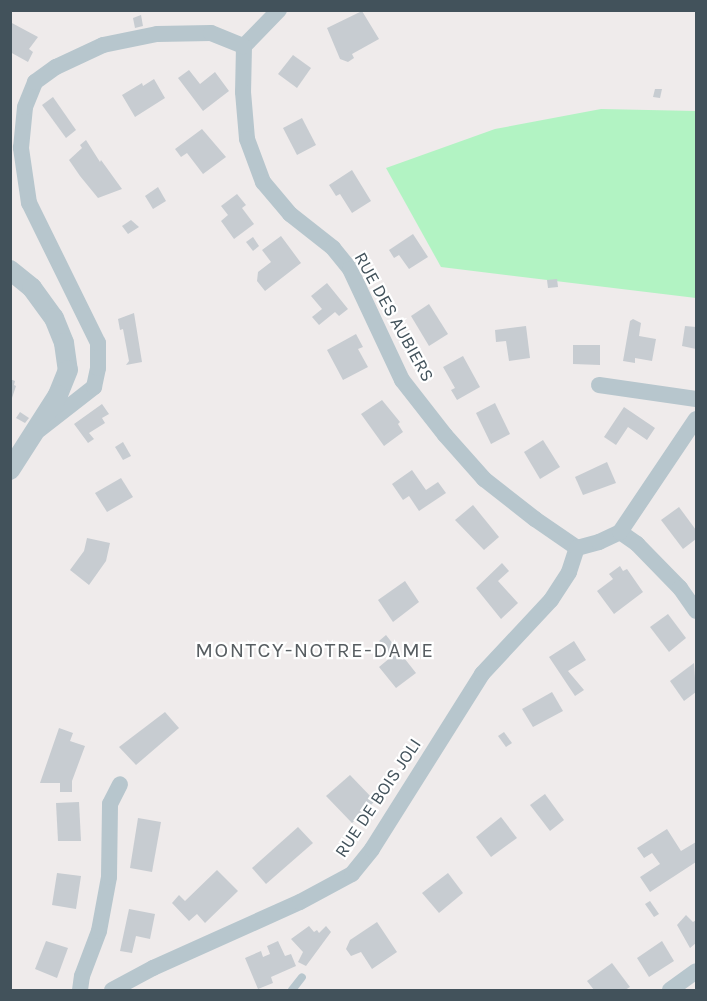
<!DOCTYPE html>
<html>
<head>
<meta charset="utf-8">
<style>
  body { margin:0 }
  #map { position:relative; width:707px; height:1001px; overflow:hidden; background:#efebeb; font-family:Karla,sans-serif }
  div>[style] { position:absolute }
  .green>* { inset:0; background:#b2f3c3 }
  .building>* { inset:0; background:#c7ccd1 }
  .service>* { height:8px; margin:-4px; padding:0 4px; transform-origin:4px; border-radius:4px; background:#b7c6cd }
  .minor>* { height:16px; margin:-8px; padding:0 8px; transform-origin:8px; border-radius:8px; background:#b7c6cd }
  .tertiary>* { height:20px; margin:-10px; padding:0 10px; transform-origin:10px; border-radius:10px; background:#b7c6cd }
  span { translate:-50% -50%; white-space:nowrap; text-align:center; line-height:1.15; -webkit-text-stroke:4.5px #fff; paint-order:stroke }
  .street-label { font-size:18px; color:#42525b }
  .quarter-label { font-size:21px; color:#575d61; letter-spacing:1.5px }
  .frame { position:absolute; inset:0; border:12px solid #42525b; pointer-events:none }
</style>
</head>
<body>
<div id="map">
  <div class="green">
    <div style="clip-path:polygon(601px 109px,696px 111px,696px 298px,441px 267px,386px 168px,495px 129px)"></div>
  </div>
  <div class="building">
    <div style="clip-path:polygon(362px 11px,379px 39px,352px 54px,354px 58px,348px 62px,340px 59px,327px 28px)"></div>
    <div style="clip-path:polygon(141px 15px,143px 26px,135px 28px,133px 18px)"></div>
    <div style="clip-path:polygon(10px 22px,38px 37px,29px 49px,33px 52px,28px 62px,10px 52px)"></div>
    <div style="clip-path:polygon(293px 55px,311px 68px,297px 88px,278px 74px)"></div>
    <div style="clip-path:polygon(189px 70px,200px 84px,215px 72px,229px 91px,203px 111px,178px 78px)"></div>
    <div style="clip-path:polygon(154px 79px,165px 98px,135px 117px,122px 95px,142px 83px,143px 86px)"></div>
    <div style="clip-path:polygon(655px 89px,662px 89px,660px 98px,653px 97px)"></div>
    <div style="clip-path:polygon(53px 97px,76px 130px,66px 138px,42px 105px)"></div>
    <div style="clip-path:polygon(302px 118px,316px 145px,297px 155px,283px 128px)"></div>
    <div style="clip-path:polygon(202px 129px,226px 157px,203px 174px,187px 153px,181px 157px,175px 149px)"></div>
    <div style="clip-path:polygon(86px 140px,100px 162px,101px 160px,122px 189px,98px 198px,80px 176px,69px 160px,82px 148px,80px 145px)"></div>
    <div style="clip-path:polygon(352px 170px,371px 201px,352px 213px,340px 194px,336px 196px,329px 185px)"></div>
    <div style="clip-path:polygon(158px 187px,166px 201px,153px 209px,145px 196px)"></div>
    <div style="clip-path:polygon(237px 194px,246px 205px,242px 208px,254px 224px,234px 239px,221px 221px,228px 215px,221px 206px)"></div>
    <div style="clip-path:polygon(131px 220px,139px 227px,128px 234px,122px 226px)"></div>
    <div style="clip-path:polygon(413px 234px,428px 257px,409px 269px,399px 255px,394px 258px,389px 250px)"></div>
    <div style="clip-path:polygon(281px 236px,301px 263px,265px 291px,257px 281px,258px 272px,271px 262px,262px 250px)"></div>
    <div style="clip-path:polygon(253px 237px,259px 246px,253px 251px,246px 242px)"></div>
    <div style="clip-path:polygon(557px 279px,558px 287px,548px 288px,547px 280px)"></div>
    <div style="clip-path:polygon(327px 283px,348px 309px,339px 316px,335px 312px,319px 325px,312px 317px,322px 309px,311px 296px)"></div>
    <div style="clip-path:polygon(429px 304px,448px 334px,429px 346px,411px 316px)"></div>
    <div style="clip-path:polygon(134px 313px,142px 362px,126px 365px,129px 361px,123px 329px,120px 330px,118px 319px)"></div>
    <div style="clip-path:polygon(633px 319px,641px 323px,639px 336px,656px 339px,652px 361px,635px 358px,635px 363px,623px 361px,630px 321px)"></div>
    <div style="clip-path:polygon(526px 326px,530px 358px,509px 361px,506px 341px,496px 342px,495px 330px)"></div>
    <div style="clip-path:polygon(685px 326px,696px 327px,696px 349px,682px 346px)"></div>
    <div style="clip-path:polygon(356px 334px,363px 347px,358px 349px,368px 367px,343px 380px,327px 350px)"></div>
    <div style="clip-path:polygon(573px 345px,600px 345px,600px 365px,573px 364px)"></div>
    <div style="clip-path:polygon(463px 356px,480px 387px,457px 400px,451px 390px,455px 388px,443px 367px)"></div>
    <div style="clip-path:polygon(10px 379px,15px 381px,14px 385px,16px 386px,11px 401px)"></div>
    <div style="clip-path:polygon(382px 400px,400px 422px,398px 424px,403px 432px,384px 446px,361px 414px)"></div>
    <div style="clip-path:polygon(495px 403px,510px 434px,491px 444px,476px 413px)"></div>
    <div style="clip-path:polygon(102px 404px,109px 414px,102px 418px,105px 423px,89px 433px,94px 439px,88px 443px,74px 424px)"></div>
    <div style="clip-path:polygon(624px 407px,655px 428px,647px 440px,628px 427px,616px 445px,604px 437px)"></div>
    <div style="clip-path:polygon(20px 412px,29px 418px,25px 423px,16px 418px)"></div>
    <div style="clip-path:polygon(543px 440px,560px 467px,540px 479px,524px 452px)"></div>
    <div style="clip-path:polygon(123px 442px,131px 456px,123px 460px,115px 447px)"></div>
    <div style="clip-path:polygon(607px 462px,616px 483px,583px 495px,575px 477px)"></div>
    <div style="clip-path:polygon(412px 470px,426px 490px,438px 482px,446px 493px,419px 511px,409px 496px,403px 500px,392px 484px)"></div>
    <div style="clip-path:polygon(121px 478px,133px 497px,107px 512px,95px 493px)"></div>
    <div style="clip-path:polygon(473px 505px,499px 537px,484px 550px,455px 520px)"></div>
    <div style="clip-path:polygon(679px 507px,696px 530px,696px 539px,683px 549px,661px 520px)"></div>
    <div style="clip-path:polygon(87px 538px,110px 543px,106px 561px,89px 585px,70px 570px,84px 551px)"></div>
    <div style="clip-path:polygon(502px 563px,509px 571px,498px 581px,518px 603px,501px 619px,476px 588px)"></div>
    <div style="clip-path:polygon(620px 566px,623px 571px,627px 569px,643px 592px,614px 614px,597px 591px,613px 579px,609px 574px)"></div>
    <div style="clip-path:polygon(405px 581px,419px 602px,393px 622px,378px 600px)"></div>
    <div style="clip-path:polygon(668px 614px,686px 638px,669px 652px,650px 627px)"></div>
    <div style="clip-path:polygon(386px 635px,416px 673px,396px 688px,379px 667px,391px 657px,379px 641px)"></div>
    <div style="clip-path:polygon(574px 641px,586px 660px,568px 671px,584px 690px,575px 696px,549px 657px)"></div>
    <div style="clip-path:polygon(694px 663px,696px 692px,684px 701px,670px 681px)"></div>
    <div style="clip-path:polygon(552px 692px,563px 711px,533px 727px,522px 709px)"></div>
    <div style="clip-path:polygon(165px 712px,179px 728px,136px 765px,119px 747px)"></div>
    <div style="clip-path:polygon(59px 728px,73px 733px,70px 741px,85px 746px,72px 781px,72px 792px,60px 792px,60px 783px,40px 783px)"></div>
    <div style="clip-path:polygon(504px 732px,512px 743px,506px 747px,498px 736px)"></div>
    <div style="clip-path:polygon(350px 775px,375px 801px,352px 823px,326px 796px)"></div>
    <div style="clip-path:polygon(545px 794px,564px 820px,550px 831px,530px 805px)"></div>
    <div style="clip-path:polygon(79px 802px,81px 841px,58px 841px,56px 803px)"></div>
    <div style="clip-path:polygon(501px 817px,517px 838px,491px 857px,476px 837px)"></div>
    <div style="clip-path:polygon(138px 818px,161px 822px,152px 872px,130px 868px)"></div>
    <div style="clip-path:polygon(298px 827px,313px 843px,266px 884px,252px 868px)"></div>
    <div style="clip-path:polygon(667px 829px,681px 851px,696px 842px,696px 862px,650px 892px,640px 877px,660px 864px,652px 853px,644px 858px,637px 848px)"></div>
    <div style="clip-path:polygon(217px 870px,238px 891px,205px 923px,197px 914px,189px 921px,172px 903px,179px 895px,185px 901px)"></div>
    <div style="clip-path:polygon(57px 873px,81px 876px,76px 909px,52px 905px)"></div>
    <div style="clip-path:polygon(448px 873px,463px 893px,439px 913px,422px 893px)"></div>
    <div style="clip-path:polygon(650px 901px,659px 914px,654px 917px,645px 904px)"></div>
    <div style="clip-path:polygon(129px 909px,155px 914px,150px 939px,136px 936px,132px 953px,120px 951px)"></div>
    <div style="clip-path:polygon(686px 915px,693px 922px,696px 920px,696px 943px,690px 948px,677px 925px)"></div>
    <div style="clip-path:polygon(377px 922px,397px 952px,372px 969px,361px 952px,351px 956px,346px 949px,350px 940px)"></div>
    <div style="clip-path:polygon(309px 926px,314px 932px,317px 930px,319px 933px,326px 926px,331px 932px,306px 966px,298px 962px,303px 952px,291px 939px)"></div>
    <div style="clip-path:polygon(46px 941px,68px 948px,57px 978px,35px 969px)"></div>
    <div style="clip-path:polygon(278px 941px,285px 956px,291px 954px,296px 966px,271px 977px,273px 983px,258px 989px,245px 958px,261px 951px,263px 957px,270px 954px,267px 946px)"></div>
    <div style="clip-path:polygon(662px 941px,674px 961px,649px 977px,637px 958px)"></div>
    <div style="clip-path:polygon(612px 963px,630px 987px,625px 990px,594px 990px,587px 981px)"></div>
  </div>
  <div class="service">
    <div style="left:292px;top:990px;width:16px;rotate:-52deg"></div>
  </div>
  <div class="minor">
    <div style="left:279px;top:10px;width:50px;rotate:134.2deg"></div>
    <div style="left:244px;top:46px;width:46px;rotate:91.2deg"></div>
    <div style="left:243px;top:92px;width:47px;rotate:85.1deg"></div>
    <div style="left:247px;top:139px;width:46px;rotate:69.6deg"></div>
    <div style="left:263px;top:182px;width:42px;rotate:49.8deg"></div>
    <div style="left:290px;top:214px;width:55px;rotate:38.3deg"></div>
    <div style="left:333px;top:248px;width:27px;rotate:51deg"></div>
    <div style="left:350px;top:269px;width:123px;rotate:64.9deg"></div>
    <div style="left:402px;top:380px;width:70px;rotate:52deg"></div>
    <div style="left:445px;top:435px;width:59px;rotate:48.4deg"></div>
    <div style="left:484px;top:479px;width:65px;rotate:38.1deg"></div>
    <div style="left:535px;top:519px;width:51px;rotate:34.6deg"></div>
    <div style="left:599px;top:385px;width:98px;rotate:8.2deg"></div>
    <div style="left:39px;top:430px;width:70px;rotate:-38deg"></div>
    <div style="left:94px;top:387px;width:19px;rotate:-78deg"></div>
    <div style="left:98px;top:368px;width:25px;rotate:-90deg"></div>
    <div style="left:98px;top:343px;width:156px;rotate:-116.2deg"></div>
    <div style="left:29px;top:203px;width:56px;rotate:-98.3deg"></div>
    <div style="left:21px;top:148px;width:41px;rotate:-84.4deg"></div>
    <div style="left:25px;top:107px;width:27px;rotate:-68deg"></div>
    <div style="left:35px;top:82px;width:26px;rotate:-36deg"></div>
    <div style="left:56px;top:67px;width:52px;rotate:-25.1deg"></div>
    <div style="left:103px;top:45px;width:55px;rotate:-11.5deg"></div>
    <div style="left:157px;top:34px;width:54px;rotate:-1.1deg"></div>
    <div style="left:211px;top:33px;width:35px;rotate:22deg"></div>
    <div style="left:620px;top:532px;width:21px;rotate:35deg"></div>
    <div style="left:637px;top:544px;width:62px;rotate:45.7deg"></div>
    <div style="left:680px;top:588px;width:28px;rotate:55deg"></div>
    <div style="left:80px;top:990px;width:14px;rotate:-82deg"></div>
    <div style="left:82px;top:976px;width:48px;rotate:-69.3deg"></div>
    <div style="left:99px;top:931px;width:55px;rotate:-79.5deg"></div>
    <div style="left:109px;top:877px;width:73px;rotate:-89.2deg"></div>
    <div style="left:110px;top:804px;width:22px;rotate:-63deg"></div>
    <div style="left:112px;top:990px;width:47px;rotate:-28.2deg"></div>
    <div style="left:153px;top:968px;width:161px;rotate:-24.2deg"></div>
    <div style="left:300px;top:902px;width:59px;rotate:-28.3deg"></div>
    <div style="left:352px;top:874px;width:32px;rotate:-51deg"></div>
    <div style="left:372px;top:849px;width:207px;rotate:-57.8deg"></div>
    <div style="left:482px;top:674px;width:101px;rotate:-47deg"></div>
    <div style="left:551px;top:600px;width:33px;rotate:-57deg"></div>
    <div style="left:569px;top:572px;width:25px;rotate:-72deg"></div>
    <div style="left:577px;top:548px;width:23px;rotate:-15deg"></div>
    <div style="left:599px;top:542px;width:23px;rotate:-25deg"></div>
    <div style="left:620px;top:532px;width:136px;rotate:-56.1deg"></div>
    <div style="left:670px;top:990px;width:32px;rotate:-36deg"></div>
  </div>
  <div class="tertiary">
    <div style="left:10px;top:270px;width:28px;rotate:39deg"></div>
    <div style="left:32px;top:288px;width:37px;rotate:54deg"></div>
    <div style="left:54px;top:318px;width:27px;rotate:68deg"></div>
    <div style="left:64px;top:343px;width:27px;rotate:82deg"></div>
    <div style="left:68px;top:370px;width:27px;rotate:112deg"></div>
    <div style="left:58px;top:395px;width:89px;rotate:122.6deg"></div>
  </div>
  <div class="street-label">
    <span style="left:394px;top:317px;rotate:61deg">RUE DES AUBIERS</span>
    <span style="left:378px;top:798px;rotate:-56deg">RUE DE BOIS JOLI</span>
  </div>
  <div class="quarter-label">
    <span style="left:315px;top:650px">MONTCY-NOTRE-DAME</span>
  </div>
  <div class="frame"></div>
</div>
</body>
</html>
